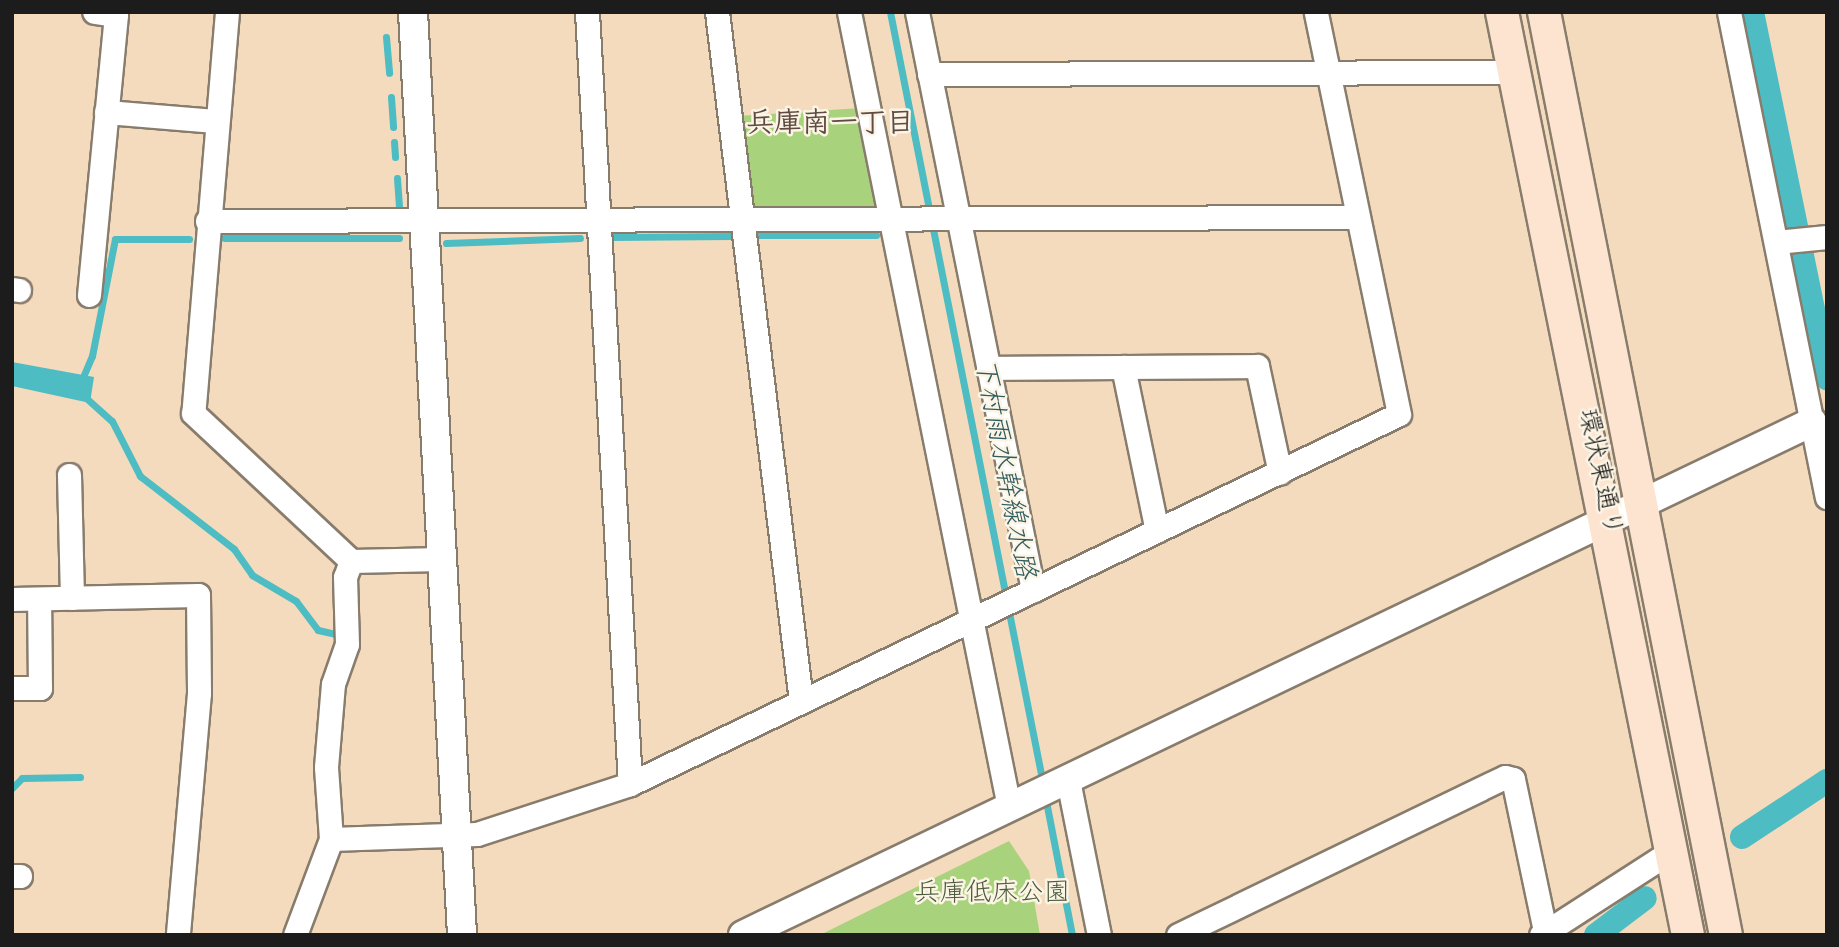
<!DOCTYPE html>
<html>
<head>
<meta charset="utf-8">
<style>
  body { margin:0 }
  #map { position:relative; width:1839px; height:947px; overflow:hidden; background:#f4dbbd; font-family:Dekko,"Klee One",sans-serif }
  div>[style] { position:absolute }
  .green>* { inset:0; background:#a9d27d }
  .water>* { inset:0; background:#4dbcc3 }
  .stream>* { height:7px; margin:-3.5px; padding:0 3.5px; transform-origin:3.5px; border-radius:3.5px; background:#4dbcc3 }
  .canal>* { height:24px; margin:-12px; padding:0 12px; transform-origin:12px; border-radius:12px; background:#4dbcc3 }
  .roads { filter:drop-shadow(2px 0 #887c6c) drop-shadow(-2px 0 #887c6c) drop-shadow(0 2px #887c6c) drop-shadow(0 -2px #887c6c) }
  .minor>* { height:23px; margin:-11.5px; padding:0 11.5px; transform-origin:11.5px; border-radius:11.5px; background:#fff }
  .tertiary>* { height:28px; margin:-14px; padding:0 14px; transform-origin:14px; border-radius:14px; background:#fff }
  .secondary>* { height:32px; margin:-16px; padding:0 16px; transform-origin:16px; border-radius:16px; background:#fde4d1 }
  span { translate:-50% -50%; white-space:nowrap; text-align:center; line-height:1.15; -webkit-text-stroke:5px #fcf5e5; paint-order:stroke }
  .street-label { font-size:26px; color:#1c1c1c }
  .park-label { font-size:26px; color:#4d5c3e }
  .neighbourhood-label { font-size:28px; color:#5f4b43; font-weight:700 }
  .water-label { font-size:28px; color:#305c5f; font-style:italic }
  .frame { position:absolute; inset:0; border:14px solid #1c1c1c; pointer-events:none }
</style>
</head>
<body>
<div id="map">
  <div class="green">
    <div style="clip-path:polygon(861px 108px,877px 208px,750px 210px,738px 116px)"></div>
    <div style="clip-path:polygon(1009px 841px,1029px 871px,1040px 935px,820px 935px)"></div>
  </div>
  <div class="water">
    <div style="clip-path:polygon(12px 362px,94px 377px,90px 403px,12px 386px)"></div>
  </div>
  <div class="stream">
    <div style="left:890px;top:12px;width:787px;rotate:78.79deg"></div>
    <div style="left:386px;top:37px;width:36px;rotate:85deg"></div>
    <div style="left:391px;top:97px;width:30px;rotate:86deg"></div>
    <div style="left:394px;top:142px;width:15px;rotate:86deg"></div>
    <div style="left:397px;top:178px;width:28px;rotate:86deg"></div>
    <div style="left:758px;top:235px;width:118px"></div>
    <div style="left:610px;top:237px;width:122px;rotate:-0.5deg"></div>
    <div style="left:224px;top:238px;width:175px"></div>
    <div style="left:446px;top:243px;width:134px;rotate:-2.1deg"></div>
    <div style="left:80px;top:384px;width:30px;rotate:-67deg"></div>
    <div style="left:92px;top:356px;width:119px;rotate:-78.9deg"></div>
    <div style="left:115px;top:239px;width:74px"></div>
    <div style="left:85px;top:397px;width:36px;rotate:42deg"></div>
    <div style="left:112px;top:421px;width:62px;rotate:63deg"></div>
    <div style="left:140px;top:476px;width:119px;rotate:37.8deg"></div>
    <div style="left:234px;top:549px;width:32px;rotate:55deg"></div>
    <div style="left:252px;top:575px;width:51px;rotate:30.6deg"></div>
    <div style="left:296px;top:601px;width:36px;rotate:53deg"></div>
    <div style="left:318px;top:630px;width:23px;rotate:13deg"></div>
    <div style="left:12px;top:788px;width:14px;rotate:-45deg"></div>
    <div style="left:22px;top:778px;width:58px;rotate:-1deg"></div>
    <div style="left:1045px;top:796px;width:142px;rotate:79deg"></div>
  </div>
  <div class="canal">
    <div style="left:1752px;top:12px;width:374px;rotate:78.4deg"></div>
    <div style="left:1742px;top:837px;width:102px;rotate:-33.4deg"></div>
    <div style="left:1596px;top:935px;width:61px;rotate:-37.1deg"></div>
  </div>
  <div class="roads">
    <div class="minor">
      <div style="left:227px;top:12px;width:402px;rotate:94.8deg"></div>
      <div style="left:193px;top:413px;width:216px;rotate:43.1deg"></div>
      <div style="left:351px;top:561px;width:90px;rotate:-1.3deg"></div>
      <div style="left:587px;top:12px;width:773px;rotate:86.81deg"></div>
      <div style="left:717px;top:12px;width:694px;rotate:83.05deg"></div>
      <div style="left:849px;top:12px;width:811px;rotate:78.62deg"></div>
      <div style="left:917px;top:12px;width:590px;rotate:78.65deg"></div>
      <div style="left:1729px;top:12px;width:495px;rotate:78.6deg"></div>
      <div style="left:929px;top:74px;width:585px;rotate:-0.2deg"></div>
      <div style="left:106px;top:112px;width:110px;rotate:4.7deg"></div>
      <div style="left:207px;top:221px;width:1150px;rotate:-0.2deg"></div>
      <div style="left:1776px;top:242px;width:51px;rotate:-5.6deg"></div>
      <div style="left:12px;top:289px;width:7px;rotate:8deg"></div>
      <div style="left:89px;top:295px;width:281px;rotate:-84.5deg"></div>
      <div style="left:116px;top:15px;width:22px;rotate:-172deg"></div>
      <div style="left:1123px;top:367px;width:167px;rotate:78.3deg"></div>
      <div style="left:988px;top:368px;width:269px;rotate:-0.4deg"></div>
      <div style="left:1257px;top:366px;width:109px;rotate:77.9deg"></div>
      <div style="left:69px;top:475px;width:123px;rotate:88.6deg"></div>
      <div style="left:12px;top:599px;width:186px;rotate:-1.2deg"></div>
      <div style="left:198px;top:595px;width:98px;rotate:89.4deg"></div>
      <div style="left:199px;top:693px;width:243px;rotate:95deg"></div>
      <div style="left:12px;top:688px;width:28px"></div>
      <div style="left:40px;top:688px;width:89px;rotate:-90.6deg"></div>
      <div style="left:1068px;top:780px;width:158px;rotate:78.7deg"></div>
      <div style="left:331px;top:839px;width:146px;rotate:-2deg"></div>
      <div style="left:477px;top:834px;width:161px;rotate:-18.1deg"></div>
      <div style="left:630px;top:784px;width:853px;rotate:-25.69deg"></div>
      <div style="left:1399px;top:414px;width:410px;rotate:-101.7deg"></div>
      <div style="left:12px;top:876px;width:8px"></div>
      <div style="left:295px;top:935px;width:103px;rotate:-69.4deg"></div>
      <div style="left:331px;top:839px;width:72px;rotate:-94deg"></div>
      <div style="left:326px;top:767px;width:83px;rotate:-85.2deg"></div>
      <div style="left:333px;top:684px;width:42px;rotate:-70.7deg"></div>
      <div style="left:347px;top:644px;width:67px;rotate:-91.7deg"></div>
      <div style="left:345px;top:577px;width:17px;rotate:-69deg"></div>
      <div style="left:1178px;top:935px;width:363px;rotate:-25.8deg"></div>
      <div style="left:1505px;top:777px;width:8px;rotate:14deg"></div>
      <div style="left:1513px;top:779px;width:159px;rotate:78.1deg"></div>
      <div style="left:1541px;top:935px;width:153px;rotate:-32.8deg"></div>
    </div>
    <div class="tertiary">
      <div style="left:413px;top:12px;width:924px;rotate:86.96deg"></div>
      <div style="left:743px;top:935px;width:1186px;rotate:-25.64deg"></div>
    </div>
    <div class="secondary">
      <div style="left:1502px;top:12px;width:942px;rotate:78.61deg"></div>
      <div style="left:1544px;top:12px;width:941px;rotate:78.85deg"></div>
    </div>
  </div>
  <div class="street-label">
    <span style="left:1598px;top:473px;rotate:78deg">環状東通り</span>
  </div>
  <div class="park-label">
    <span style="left:992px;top:895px">兵庫低床公園</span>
  </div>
  <div class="neighbourhood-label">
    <span style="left:830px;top:126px">兵庫南一丁目</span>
  </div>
  <div class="water-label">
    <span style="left:1002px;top:469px;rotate:79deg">下村雨水幹線水路</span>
  </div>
  <div class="frame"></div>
</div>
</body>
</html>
